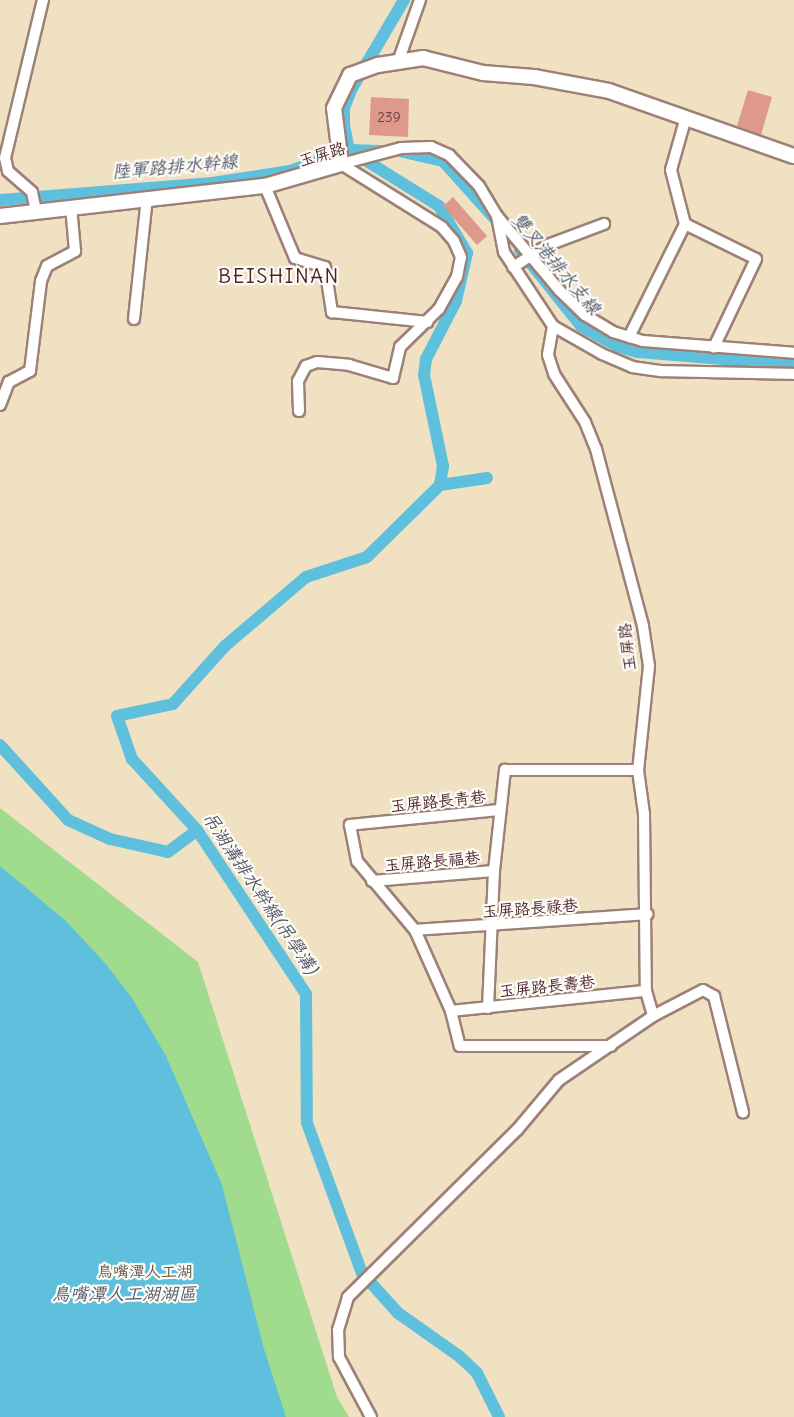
<!DOCTYPE html>
<html>
<head>
<meta charset="utf-8">
<style>
  body { margin:0 }
  #map { position:relative; width:794px; height:1417px; overflow:hidden; background:#f0e1c3; font-family:Delius,"LXGW WenKai TC",sans-serif }
  div>[style] { position:absolute }
  .green>* { inset:0; background:#a0db8e }
  .water>* { inset:0; background:#5ec0dc }
  .canal>* { height:12px; margin:-6px; padding:0 6px; transform-origin:6px; border-radius:6px; background:#5ec0dc }
  .building>* { inset:0; background:#de998c }
  .roads { filter:drop-shadow(2px 0 #9d8077) drop-shadow(-2px 0 #9d8077) drop-shadow(0 2px #9d8077) drop-shadow(0 -2px #9d8077) }
  .minor>* { height:10px; margin:-5px; padding:0 5px; transform-origin:5px; border-radius:5px; background:#fff }
  .tertiary>* { height:14px; margin:-7px; padding:0 7px; transform-origin:7px; border-radius:7px; background:#fff }
  span { translate:-50% -50%; white-space:nowrap; text-align:center; line-height:1.15; -webkit-text-stroke:4.5px #fdfcf7; paint-order:stroke }
  .number-label { font-size:14px; color:#6f3e43 }
  .number-label span { -webkit-text-stroke-width:0 }
  .street-label { font-size:16px; color:#4a1f2b }
  .park-label { font-size:16px; color:#645749 }
  .water-label { font-size:18px; color:#515769; font-style:italic }
  .quarter-label { font-size:20px; color:#4a1f2b; letter-spacing:1.5px }
</style>
</head>
<body>
<div id="map">
  <div class="green">
    <div style="clip-path:polygon(0 808px,198px 962px,337px 1397px,349px 1417px,0 1417px)"></div>
  </div>
  <div class="water">
    <div style="clip-path:polygon(0 866px,66px 921px,105px 963px,132px 998px,166px 1056px,222px 1185px,264px 1349px,286px 1417px,0 1417px)"></div>
  </div>
  <div class="canal">
    <div style="left:404px;top:0;width:104px;rotate:120.5deg"></div>
    <div style="left:351px;top:90px;width:19px;rotate:111deg"></div>
    <div style="left:344px;top:108px;width:17px;rotate:90deg"></div>
    <div style="left:344px;top:125px;width:25px;rotate:79deg"></div>
    <div style="left:349px;top:150px;width:106px;rotate:31.9deg"></div>
    <div style="left:439px;top:206px;width:55px;rotate:59.2deg"></div>
    <div style="left:467px;top:253px;width:49px;rotate:102.9deg"></div>
    <div style="left:456px;top:301px;width:65px;rotate:117.3deg"></div>
    <div style="left:426px;top:359px;width:16px;rotate:97deg"></div>
    <div style="left:424px;top:375px;width:93px;rotate:78.2deg"></div>
    <div style="left:443px;top:466px;width:19px;rotate:99deg"></div>
    <div style="left:403px;top:152px;width:41px;rotate:12.7deg"></div>
    <div style="left:443px;top:161px;width:79px;rotate:48.1deg"></div>
    <div style="left:0;top:200px;width:213px;rotate:-4.6deg"></div>
    <div style="left:212px;top:183px;width:79px;rotate:-8.7deg"></div>
    <div style="left:290px;top:171px;width:63px;rotate:-19.6deg"></div>
    <div style="left:349px;top:150px;width:37px;rotate:2deg"></div>
    <div style="left:520px;top:250px;width:97px;rotate:51.2deg"></div>
    <div style="left:581px;top:326px;width:43px;rotate:28.9deg"></div>
    <div style="left:619px;top:347px;width:20px;rotate:15deg"></div>
    <div style="left:638px;top:352px;width:157px;rotate:4.8deg"></div>
    <div style="left:487px;top:478px;width:48px;rotate:171.5deg"></div>
    <div style="left:440px;top:485px;width:103px;rotate:135.4deg"></div>
    <div style="left:367px;top:557px;width:64px;rotate:161.8deg"></div>
    <div style="left:306px;top:577px;width:106px;rotate:139.6deg"></div>
    <div style="left:225px;top:646px;width:78px;rotate:131.9deg"></div>
    <div style="left:173px;top:704px;width:57px;rotate:167.9deg"></div>
    <div style="left:117px;top:716px;width:46px;rotate:70.8deg"></div>
    <div style="left:132px;top:759px;width:96px;rotate:47.5deg"></div>
    <div style="left:197px;top:830px;width:197px;rotate:56.4deg"></div>
    <div style="left:306px;top:994px;width:129px;rotate:89.6deg"></div>
    <div style="left:307px;top:1123px;width:160px;rotate:69.9deg"></div>
    <div style="left:362px;top:1273px;width:54px;rotate:48deg"></div>
    <div style="left:398px;top:1313px;width:75px;rotate:35.2deg"></div>
    <div style="left:459px;top:1356px;width:25px;rotate:43deg"></div>
    <div style="left:477px;top:1373px;width:49px;rotate:63.4deg"></div>
    <div style="left:0;top:745px;width:101px;rotate:47.8deg"></div>
    <div style="left:68px;top:820px;width:46px;rotate:24.3deg"></div>
    <div style="left:110px;top:839px;width:59px;rotate:12.6deg"></div>
    <div style="left:168px;top:852px;width:36px;rotate:-37deg"></div>
  </div>
  <div class="building">
    <div style="clip-path:polygon(748px 90px,772px 97px,761px 135px,737px 126px)"></div>
    <div style="clip-path:polygon(371px 97px,409px 99px,408px 137px,369px 135px)"></div>
    <div style="clip-path:polygon(453px 197px,487px 236px,477px 245px,443px 206px)"></div>
  </div>
  <div class="roads">
    <div class="minor">
      <div style="left:398px;top:62px;width:66px;rotate:-70.5deg"></div>
      <div style="left:686px;top:117px;width:55px;rotate:105.8deg"></div>
      <div style="left:671px;top:170px;width:56px;rotate:75.5deg"></div>
      <div style="left:685px;top:224px;width:79px;rotate:26.2deg"></div>
      <div style="left:756px;top:259px;width:98px;rotate:115.5deg"></div>
      <div style="left:341px;top:164px;width:62px;rotate:-14.9deg"></div>
      <div style="left:401px;top:148px;width:30px;rotate:-2deg"></div>
      <div style="left:431px;top:147px;width:20px;rotate:24deg"></div>
      <div style="left:449px;top:155px;width:43px;rotate:45.9deg"></div>
      <div style="left:479px;top:186px;width:35px;rotate:59deg"></div>
      <div style="left:497px;top:216px;width:37px;rotate:79deg"></div>
      <div style="left:504px;top:252px;width:89px;rotate:56.5deg"></div>
      <div style="left:553px;top:326px;width:56px;rotate:29.7deg"></div>
      <div style="left:602px;top:354px;width:33px;rotate:23deg"></div>
      <div style="left:632px;top:367px;width:30px;rotate:8deg"></div>
      <div style="left:662px;top:371px;width:132px;rotate:1.3deg"></div>
      <div style="left:265px;top:186px;width:78px;rotate:67.4deg"></div>
      <div style="left:295px;top:258px;width:31px;rotate:17deg"></div>
      <div style="left:325px;top:267px;width:46px;rotate:81.2deg"></div>
      <div style="left:332px;top:312px;width:96px;rotate:6deg"></div>
      <div style="left:36px;top:211px;width:19px;rotate:-102deg"></div>
      <div style="left:32px;top:192px;width:32px;rotate:-139deg"></div>
      <div style="left:8px;top:171px;width:13px;rotate:-103deg"></div>
      <div style="left:5px;top:158px;width:163px;rotate:-76.5deg"></div>
      <div style="left:497px;top:216px;width:98px;rotate:50deg"></div>
      <div style="left:560px;top:291px;width:35px;rotate:44deg"></div>
      <div style="left:585px;top:315px;width:33px;rotate:31deg"></div>
      <div style="left:613px;top:332px;width:31px;rotate:17deg"></div>
      <div style="left:643px;top:341px;width:151px;rotate:4.5deg"></div>
      <div style="left:513px;top:267px;width:41px;rotate:-32.2deg"></div>
      <div style="left:548px;top:245px;width:60px;rotate:-20.6deg"></div>
      <div style="left:134px;top:319px;width:122px;rotate:-83.9deg"></div>
      <div style="left:553px;top:326px;width:29px;rotate:100deg"></div>
      <div style="left:548px;top:355px;width:20px;rotate:72deg"></div>
      <div style="left:554px;top:374px;width:57px;rotate:57.1deg"></div>
      <div style="left:585px;top:422px;width:29px;rotate:68deg"></div>
      <div style="left:596px;top:449px;width:183px;rotate:75.1deg"></div>
      <div style="left:643px;top:626px;width:40px;rotate:81.5deg"></div>
      <div style="left:649px;top:666px;width:105px;rotate:96deg"></div>
      <div style="left:638px;top:770px;width:44px;rotate:82.2deg"></div>
      <div style="left:644px;top:814px;width:177px;rotate:89.4deg"></div>
      <div style="left:646px;top:991px;width:26px;rotate:74deg"></div>
      <div style="left:629px;top:337px;width:126px;rotate:-63.6deg"></div>
      <div style="left:0;top:405px;width:25px;rotate:-69deg"></div>
      <div style="left:9px;top:382px;width:24px;rotate:-28deg"></div>
      <div style="left:30px;top:371px;width:91px;rotate:-83deg"></div>
      <div style="left:41px;top:281px;width:16px;rotate:-68deg"></div>
      <div style="left:47px;top:266px;width:32px;rotate:-28deg"></div>
      <div style="left:75px;top:251px;width:45px;rotate:-95.1deg"></div>
      <div style="left:299px;top:411px;width:30px;rotate:-92deg"></div>
      <div style="left:298px;top:381px;width:17px;rotate:-62deg"></div>
      <div style="left:306px;top:366px;width:12px;rotate:-20deg"></div>
      <div style="left:317px;top:362px;width:32px;rotate:5deg"></div>
      <div style="left:349px;top:365px;width:46px;rotate:16.5deg"></div>
      <div style="left:393px;top:378px;width:32px;rotate:-77deg"></div>
      <div style="left:400px;top:347px;width:54px;rotate:-44.3deg"></div>
      <div style="left:439px;top:309px;width:37px;rotate:-61deg"></div>
      <div style="left:457px;top:277px;width:20px;rotate:-79deg"></div>
      <div style="left:461px;top:257px;width:17px;rotate:-114deg"></div>
      <div style="left:454px;top:241px;width:18px;rotate:-131deg"></div>
      <div style="left:442px;top:227px;width:119px;rotate:-148deg"></div>
      <div style="left:499px;top:810px;width:150px;rotate:174.3deg"></div>
      <div style="left:350px;top:825px;width:37px;rotate:79deg"></div>
      <div style="left:357px;top:861px;width:90px;rotate:50deg"></div>
      <div style="left:415px;top:930px;width:89px;rotate:66deg"></div>
      <div style="left:451px;top:1011px;width:36px;rotate:76deg"></div>
      <div style="left:460px;top:1046px;width:151px"></div>
      <div style="left:372px;top:881px;width:122px;rotate:-4.7deg"></div>
      <div style="left:415px;top:930px;width:233px;rotate:-3.9deg"></div>
      <div style="left:488px;top:1008px;width:137px;rotate:-87.5deg"></div>
      <div style="left:494px;top:871px;width:102px;rotate:-83.8deg"></div>
      <div style="left:505px;top:770px;width:133px"></div>
      <div style="left:451px;top:1011px;width:196px;rotate:-5.9deg"></div>
      <div style="left:371px;top:1417px;width:68px;rotate:-118.1deg"></div>
      <div style="left:339px;top:1357px;width:27px;rotate:-92deg"></div>
      <div style="left:338px;top:1330px;width:34px;rotate:-73deg"></div>
      <div style="left:348px;top:1297px;width:238px;rotate:-44.7deg"></div>
      <div style="left:517px;top:1130px;width:65px;rotate:-50deg"></div>
      <div style="left:559px;top:1080px;width:114px;rotate:-34.2deg"></div>
      <div style="left:653px;top:1016px;width:56px;rotate:-27.5deg"></div>
      <div style="left:703px;top:990px;width:13px;rotate:29deg"></div>
      <div style="left:714px;top:996px;width:120px;rotate:76deg"></div>
    </div>
    <div class="tertiary">
      <div style="left:0;top:216px;width:267px;rotate:-6.5deg"></div>
      <div style="left:265px;top:186px;width:79px;rotate:-16.1deg"></div>
      <div style="left:341px;top:164px;width:56px;rotate:-97.1deg"></div>
      <div style="left:334px;top:108px;width:37px;rotate:-64deg"></div>
      <div style="left:350px;top:75px;width:30px;rotate:-20deg"></div>
      <div style="left:378px;top:65px;width:46px;rotate:-8.8deg"></div>
      <div style="left:423px;top:58px;width:62px;rotate:14deg"></div>
      <div style="left:483px;top:73px;width:51px;rotate:4.5deg"></div>
      <div style="left:534px;top:77px;width:76px;rotate:10.6deg"></div>
      <div style="left:609px;top:91px;width:196px;rotate:19.4deg"></div>
    </div>
  </div>
  <div class="number-label">
    <span style="left:389px;top:117px">239</span>
  </div>
  <div class="street-label">
    <span style="left:322px;top:154px;rotate:-17deg">玉屏路</span>
    <span style="left:627px;top:647px;rotate:-97deg">玉屏路</span>
    <span style="left:438px;top:801px;rotate:-6deg">玉屏路長青巷</span>
    <span style="left:432px;top:861px;rotate:-5deg">玉屏路長福巷</span>
    <span style="left:530px;top:908px;rotate:-4deg">玉屏路長祿巷</span>
    <span style="left:547px;top:986px;rotate:-6deg">玉屏路長壽巷</span>
  </div>
  <div class="park-label">
    <span style="left:145px;top:1271px">鳥嘴潭人工湖</span>
  </div>
  <div class="water-label">
    <span style="left:175px;top:167px;rotate:-5deg">陸軍路排水幹線</span>
    <span style="left:556px;top:264px;rotate:50deg">雙叉港排水支線</span>
    <span style="left:260px;top:893px;rotate:56deg">吊湖溝排水幹線(吊學溝)</span>
    <span style="left:124px;top:1294px">鳥嘴潭人工湖湖區</span>
  </div>
  <div class="quarter-label">
    <span style="left:279px;top:275px">BEISHINAN</span>
  </div>
</div>
</body>
</html>
